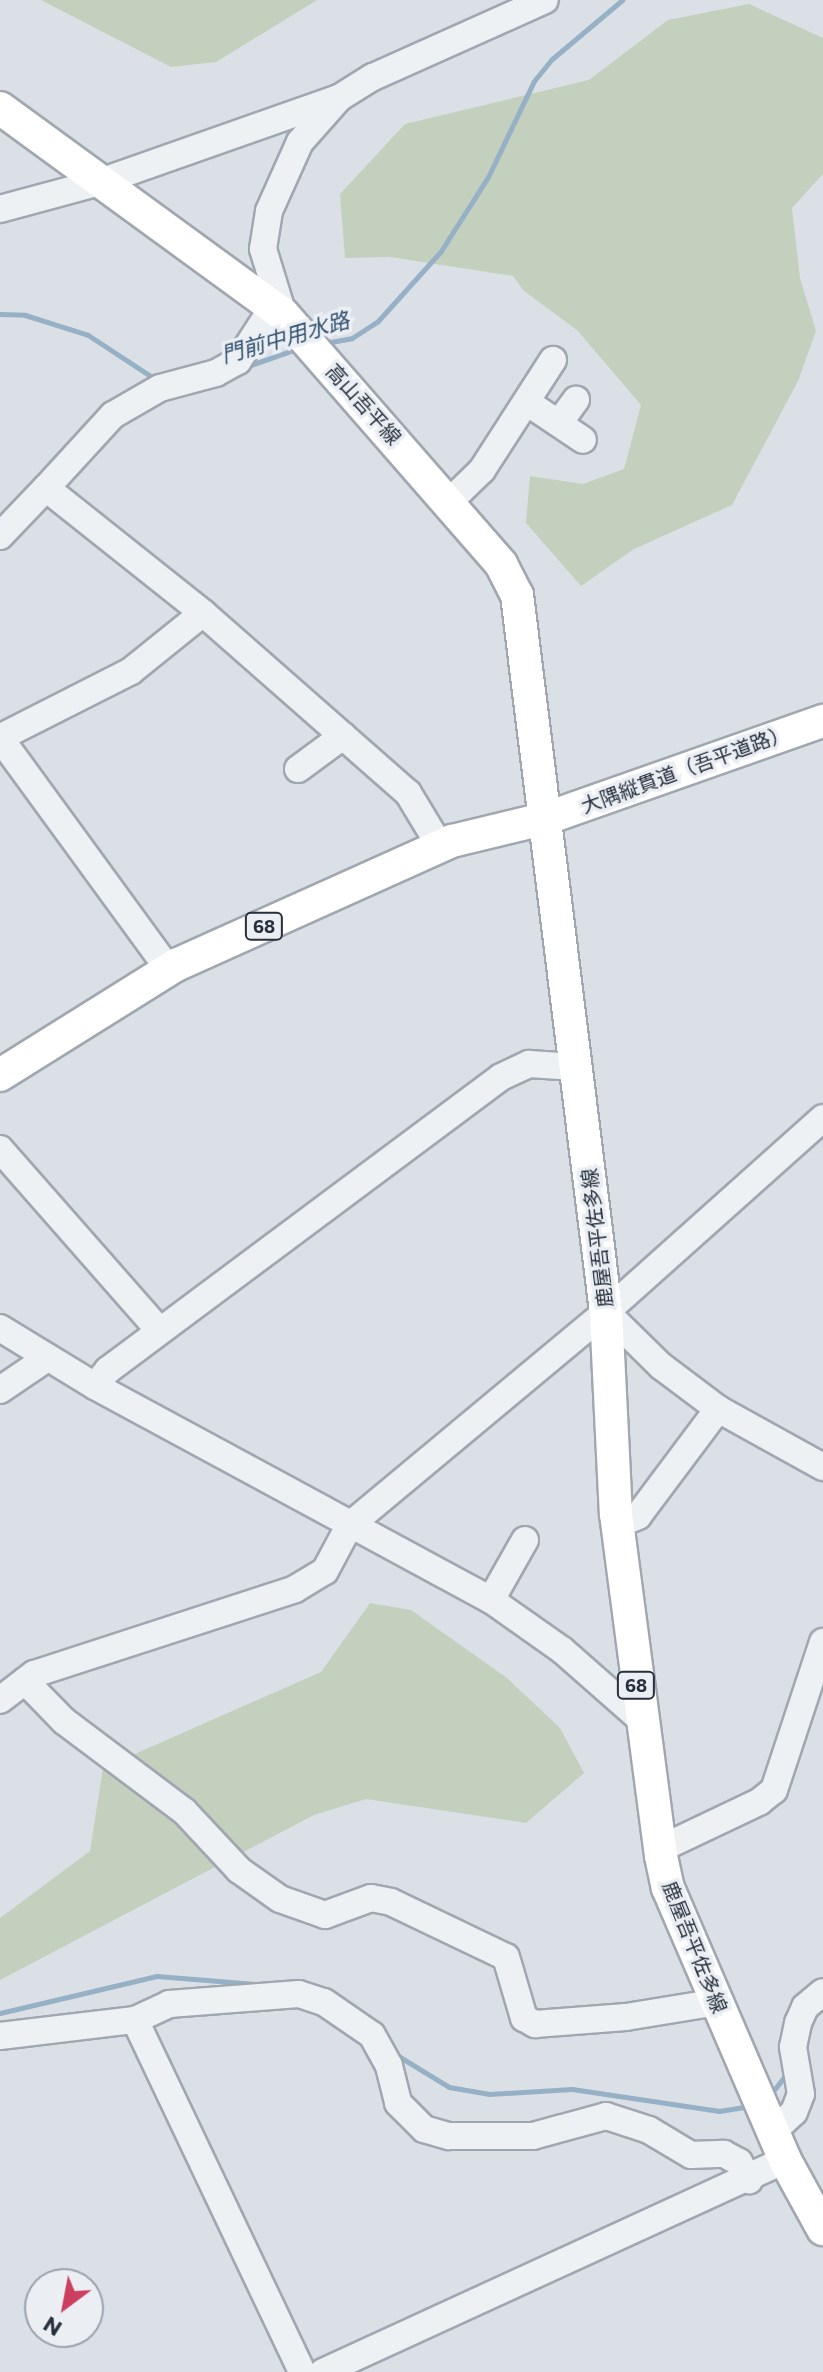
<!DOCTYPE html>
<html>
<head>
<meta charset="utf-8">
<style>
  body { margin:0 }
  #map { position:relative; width:823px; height:2372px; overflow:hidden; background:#dbe0e6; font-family:Commissioner,"Noto Sans JP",sans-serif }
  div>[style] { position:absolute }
  .green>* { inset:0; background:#c3d0bd }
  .stream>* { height:5px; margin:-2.5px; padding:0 2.5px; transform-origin:2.5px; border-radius:2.5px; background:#96b1c6 }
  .roads { filter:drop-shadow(2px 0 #a1a7b0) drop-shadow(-2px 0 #a1a7b0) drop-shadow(0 2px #a1a7b0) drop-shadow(0 -2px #a1a7b0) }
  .minor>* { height:26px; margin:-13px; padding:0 13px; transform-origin:13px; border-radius:13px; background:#eef1f4 }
  .major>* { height:32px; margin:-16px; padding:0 16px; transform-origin:16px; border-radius:16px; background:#fff }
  span { translate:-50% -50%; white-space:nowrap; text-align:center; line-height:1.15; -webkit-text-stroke:7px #ebeff4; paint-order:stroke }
  .shield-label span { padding:2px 6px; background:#ebeff4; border:2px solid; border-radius:6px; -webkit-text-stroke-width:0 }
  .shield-label { font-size:18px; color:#262f3c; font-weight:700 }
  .street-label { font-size:20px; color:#262f3c }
  .water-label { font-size:22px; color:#30516f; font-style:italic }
  .north { position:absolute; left:24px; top:2268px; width:80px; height:80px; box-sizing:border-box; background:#ebeff4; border:2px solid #9ca2aa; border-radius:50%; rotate:212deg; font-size:22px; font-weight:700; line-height:32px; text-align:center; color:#262f3c }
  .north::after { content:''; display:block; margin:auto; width:28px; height:36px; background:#cc3f60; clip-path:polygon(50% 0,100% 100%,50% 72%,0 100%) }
</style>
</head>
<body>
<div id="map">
  <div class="green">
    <div style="clip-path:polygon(41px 0,317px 0,216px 62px,171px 67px)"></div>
    <div style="clip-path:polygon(749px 4px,823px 38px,823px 174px,792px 208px,800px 278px,816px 331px,798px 381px,732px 505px,634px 549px,581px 586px,526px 523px,530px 476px,583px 484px,624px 469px,641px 405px,577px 330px,524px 291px,513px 276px,390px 257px,345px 258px,340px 194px,405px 124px,589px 80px,668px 20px)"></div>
    <div style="clip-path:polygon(370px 1603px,411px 1610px,507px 1678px,560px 1728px,584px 1773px,526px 1823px,366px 1799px,314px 1815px,0 1980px,0 1918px,90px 1851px,103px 1768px,321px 1672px)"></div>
  </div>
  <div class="stream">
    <div style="left:0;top:314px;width:25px;rotate:2deg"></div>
    <div style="left:25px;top:315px;width:66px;rotate:17.6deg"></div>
    <div style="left:88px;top:335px;width:84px;rotate:33.3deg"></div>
    <div style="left:325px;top:343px;width:27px;rotate:-10deg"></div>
    <div style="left:352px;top:338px;width:31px;rotate:-33deg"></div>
    <div style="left:378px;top:321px;width:94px;rotate:-48deg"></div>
    <div style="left:441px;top:251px;width:88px;rotate:-57.6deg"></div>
    <div style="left:488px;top:177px;width:106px;rotate:-64.4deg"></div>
    <div style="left:534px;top:81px;width:28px;rotate:-51deg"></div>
    <div style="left:552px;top:59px;width:92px;rotate:-40.1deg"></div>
    <div style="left:245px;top:367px;width:54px;rotate:-19.4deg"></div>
    <div style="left:0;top:2013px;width:161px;rotate:-13.3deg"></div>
    <div style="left:157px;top:1976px;width:109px;rotate:4.7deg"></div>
    <div style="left:395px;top:2054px;width:63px;rotate:31.4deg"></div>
    <div style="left:449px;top:2087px;width:41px;rotate:9.9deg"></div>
    <div style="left:489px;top:2094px;width:83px;rotate:-3.4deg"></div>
    <div style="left:572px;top:2089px;width:149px;rotate:8.5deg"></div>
    <div style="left:719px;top:2111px;width:32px;rotate:-9deg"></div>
    <div style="left:770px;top:2095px;width:29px;rotate:-52deg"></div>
  </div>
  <div class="roads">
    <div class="minor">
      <div style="left:0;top:209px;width:104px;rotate:-15.1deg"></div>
      <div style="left:100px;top:182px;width:253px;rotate:-19.4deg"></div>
      <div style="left:339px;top:98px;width:40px;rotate:-32deg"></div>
      <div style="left:373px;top:77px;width:188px;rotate:-24.1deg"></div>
      <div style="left:283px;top:314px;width:68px;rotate:-107.1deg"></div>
      <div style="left:263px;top:249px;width:38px;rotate:-81deg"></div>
      <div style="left:269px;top:211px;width:76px;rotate:-65.8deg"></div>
      <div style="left:300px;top:142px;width:59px;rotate:-48.4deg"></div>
      <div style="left:528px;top:403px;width:66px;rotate:33.9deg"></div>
      <div style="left:559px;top:423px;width:29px;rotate:-54deg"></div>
      <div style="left:46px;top:488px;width:99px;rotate:-47.5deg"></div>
      <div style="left:113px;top:415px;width:54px;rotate:-29.9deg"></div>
      <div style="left:160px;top:388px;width:58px;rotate:-15deg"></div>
      <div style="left:216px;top:373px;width:25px;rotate:-29deg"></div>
      <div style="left:238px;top:361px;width:64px;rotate:-57.1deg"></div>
      <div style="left:449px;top:502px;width:46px;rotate:-44.1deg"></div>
      <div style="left:482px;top:470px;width:131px;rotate:-57.2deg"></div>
      <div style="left:0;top:536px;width:66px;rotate:-46.2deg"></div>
      <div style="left:46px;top:488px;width:201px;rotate:38.5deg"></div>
      <div style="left:203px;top:613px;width:273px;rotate:41.3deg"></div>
      <div style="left:408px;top:793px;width:62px;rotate:58.9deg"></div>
      <div style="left:3px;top:736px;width:144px;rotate:-26.9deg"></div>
      <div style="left:131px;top:671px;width:92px;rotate:-38.9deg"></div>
      <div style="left:0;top:738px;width:287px;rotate:53.9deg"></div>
      <div style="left:298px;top:769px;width:56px;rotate:-36.3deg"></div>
      <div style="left:0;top:1149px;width:242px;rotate:48.7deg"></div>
      <div style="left:606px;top:1312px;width:77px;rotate:44.5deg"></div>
      <div style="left:661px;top:1366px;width:71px;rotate:37deg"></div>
      <div style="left:718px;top:1409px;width:120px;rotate:28.9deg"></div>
      <div style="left:0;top:1328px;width:111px;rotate:31.4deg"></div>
      <div style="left:95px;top:1386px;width:450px;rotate:28.4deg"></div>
      <div style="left:491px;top:1600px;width:87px;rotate:35.2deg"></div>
      <div style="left:562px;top:1650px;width:103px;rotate:41.4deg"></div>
      <div style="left:95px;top:1386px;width:21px;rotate:-51deg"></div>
      <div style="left:108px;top:1370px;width:490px;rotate:-36.7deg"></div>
      <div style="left:501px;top:1077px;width:31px;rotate:-25deg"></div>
      <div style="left:529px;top:1064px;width:47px;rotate:3.7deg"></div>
      <div style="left:0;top:1390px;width:57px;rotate:-34.2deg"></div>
      <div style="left:617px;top:1525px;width:23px;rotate:-23deg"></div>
      <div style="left:638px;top:1516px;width:134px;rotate:-53.2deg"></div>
      <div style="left:491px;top:1600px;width:69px;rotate:-60.5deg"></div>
      <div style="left:25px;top:1681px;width:56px;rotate:45.7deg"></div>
      <div style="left:64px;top:1721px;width:150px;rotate:36.9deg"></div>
      <div style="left:184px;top:1811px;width:81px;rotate:47deg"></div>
      <div style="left:239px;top:1870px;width:50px;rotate:35.3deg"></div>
      <div style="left:280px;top:1899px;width:48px;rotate:19.6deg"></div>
      <div style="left:325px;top:1915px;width:49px;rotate:-20.3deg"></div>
      <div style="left:371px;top:1898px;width:20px;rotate:11deg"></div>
      <div style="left:391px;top:1902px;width:127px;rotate:25.6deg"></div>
      <div style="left:506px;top:1957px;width:64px;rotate:73.6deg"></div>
      <div style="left:524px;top:2018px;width:13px;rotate:29deg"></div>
      <div style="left:535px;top:2024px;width:91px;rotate:-4.4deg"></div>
      <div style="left:626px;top:2017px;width:93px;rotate:-9.3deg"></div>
      <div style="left:0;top:1700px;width:43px;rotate:-37.4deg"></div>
      <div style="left:34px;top:1674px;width:274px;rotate:-18deg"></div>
      <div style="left:295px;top:1589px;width:35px;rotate:-31deg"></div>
      <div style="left:325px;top:1571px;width:51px;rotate:-61.9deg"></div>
      <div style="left:349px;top:1526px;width:334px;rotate:-39.8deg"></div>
      <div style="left:606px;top:1312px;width:291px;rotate:-41.8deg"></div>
      <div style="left:660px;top:1849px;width:110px;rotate:-25.4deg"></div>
      <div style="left:759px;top:1802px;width:19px;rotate:-39deg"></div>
      <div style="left:774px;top:1790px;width:156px;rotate:-71.7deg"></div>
      <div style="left:135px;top:2020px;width:390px;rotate:64.6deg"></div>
      <div style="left:0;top:2036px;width:136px;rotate:-6.8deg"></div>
      <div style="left:135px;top:2020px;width:38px;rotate:-25deg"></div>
      <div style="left:169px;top:2004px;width:130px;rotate:-4.4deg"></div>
      <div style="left:299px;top:1994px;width:26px;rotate:18deg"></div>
      <div style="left:324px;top:2002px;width:58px;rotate:34.5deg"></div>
      <div style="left:372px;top:2035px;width:35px;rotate:61deg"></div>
      <div style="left:389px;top:2066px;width:38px;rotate:76deg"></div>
      <div style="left:398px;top:2103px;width:37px;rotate:45deg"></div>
      <div style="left:424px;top:2129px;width:26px;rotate:16deg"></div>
      <div style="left:449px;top:2136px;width:84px"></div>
      <div style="left:533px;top:2136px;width:76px;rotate:-15.3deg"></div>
      <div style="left:606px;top:2116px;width:45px;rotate:18deg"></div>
      <div style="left:649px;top:2130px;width:49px;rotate:30.8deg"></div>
      <div style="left:691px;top:2155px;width:33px;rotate:-2deg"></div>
      <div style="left:724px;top:2154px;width:17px;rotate:28deg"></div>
      <div style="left:739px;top:2162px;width:21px;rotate:61deg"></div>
      <div style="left:773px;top:2132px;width:29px;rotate:-44deg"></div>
      <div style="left:794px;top:2112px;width:19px;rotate:-69deg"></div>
      <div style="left:801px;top:2094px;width:48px;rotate:-99.7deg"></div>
      <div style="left:793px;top:2047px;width:25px;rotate:-78deg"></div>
      <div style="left:798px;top:2023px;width:17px;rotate:-66deg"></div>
      <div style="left:805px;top:2007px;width:23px;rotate:-40deg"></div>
      <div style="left:323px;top:2372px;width:508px;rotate:-24.65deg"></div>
    </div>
    <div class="major">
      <div style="left:0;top:108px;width:350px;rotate:36.1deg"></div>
      <div style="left:283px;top:314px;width:332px;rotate:48.9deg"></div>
      <div style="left:501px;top:564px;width:35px;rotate:63deg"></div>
      <div style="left:517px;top:595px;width:723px;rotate:82.92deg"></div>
      <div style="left:606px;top:1312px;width:202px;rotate:87.2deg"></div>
      <div style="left:616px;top:1514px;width:345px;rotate:82.5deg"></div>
      <div style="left:661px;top:1856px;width:33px;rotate:78deg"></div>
      <div style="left:668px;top:1888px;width:296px;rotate:66.7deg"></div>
      <div style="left:785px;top:2160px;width:79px;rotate:61.2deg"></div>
      <div style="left:0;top:1075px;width:208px;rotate:-32deg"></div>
      <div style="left:176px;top:965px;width:303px;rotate:-24.2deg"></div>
      <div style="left:452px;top:841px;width:98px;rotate:-13.6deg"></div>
      <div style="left:547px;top:818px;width:293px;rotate:-19.4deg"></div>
    </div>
  </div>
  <div class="shield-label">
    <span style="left:264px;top:926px">68</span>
    <span style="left:636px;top:1685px">68</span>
  </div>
  <div class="street-label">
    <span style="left:364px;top:404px;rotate:48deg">高山吾平線</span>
    <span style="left:685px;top:769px;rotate:-20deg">大隅縦貫道（吾平道路）</span>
    <span style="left:597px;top:1238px;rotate:-97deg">鹿屋吾平佐多線</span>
    <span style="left:695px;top:1947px;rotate:68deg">鹿屋吾平佐多線</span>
  </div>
  <div class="water-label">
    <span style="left:285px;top:337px;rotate:-16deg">門前中用水路</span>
  </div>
  <div class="north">N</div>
</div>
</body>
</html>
